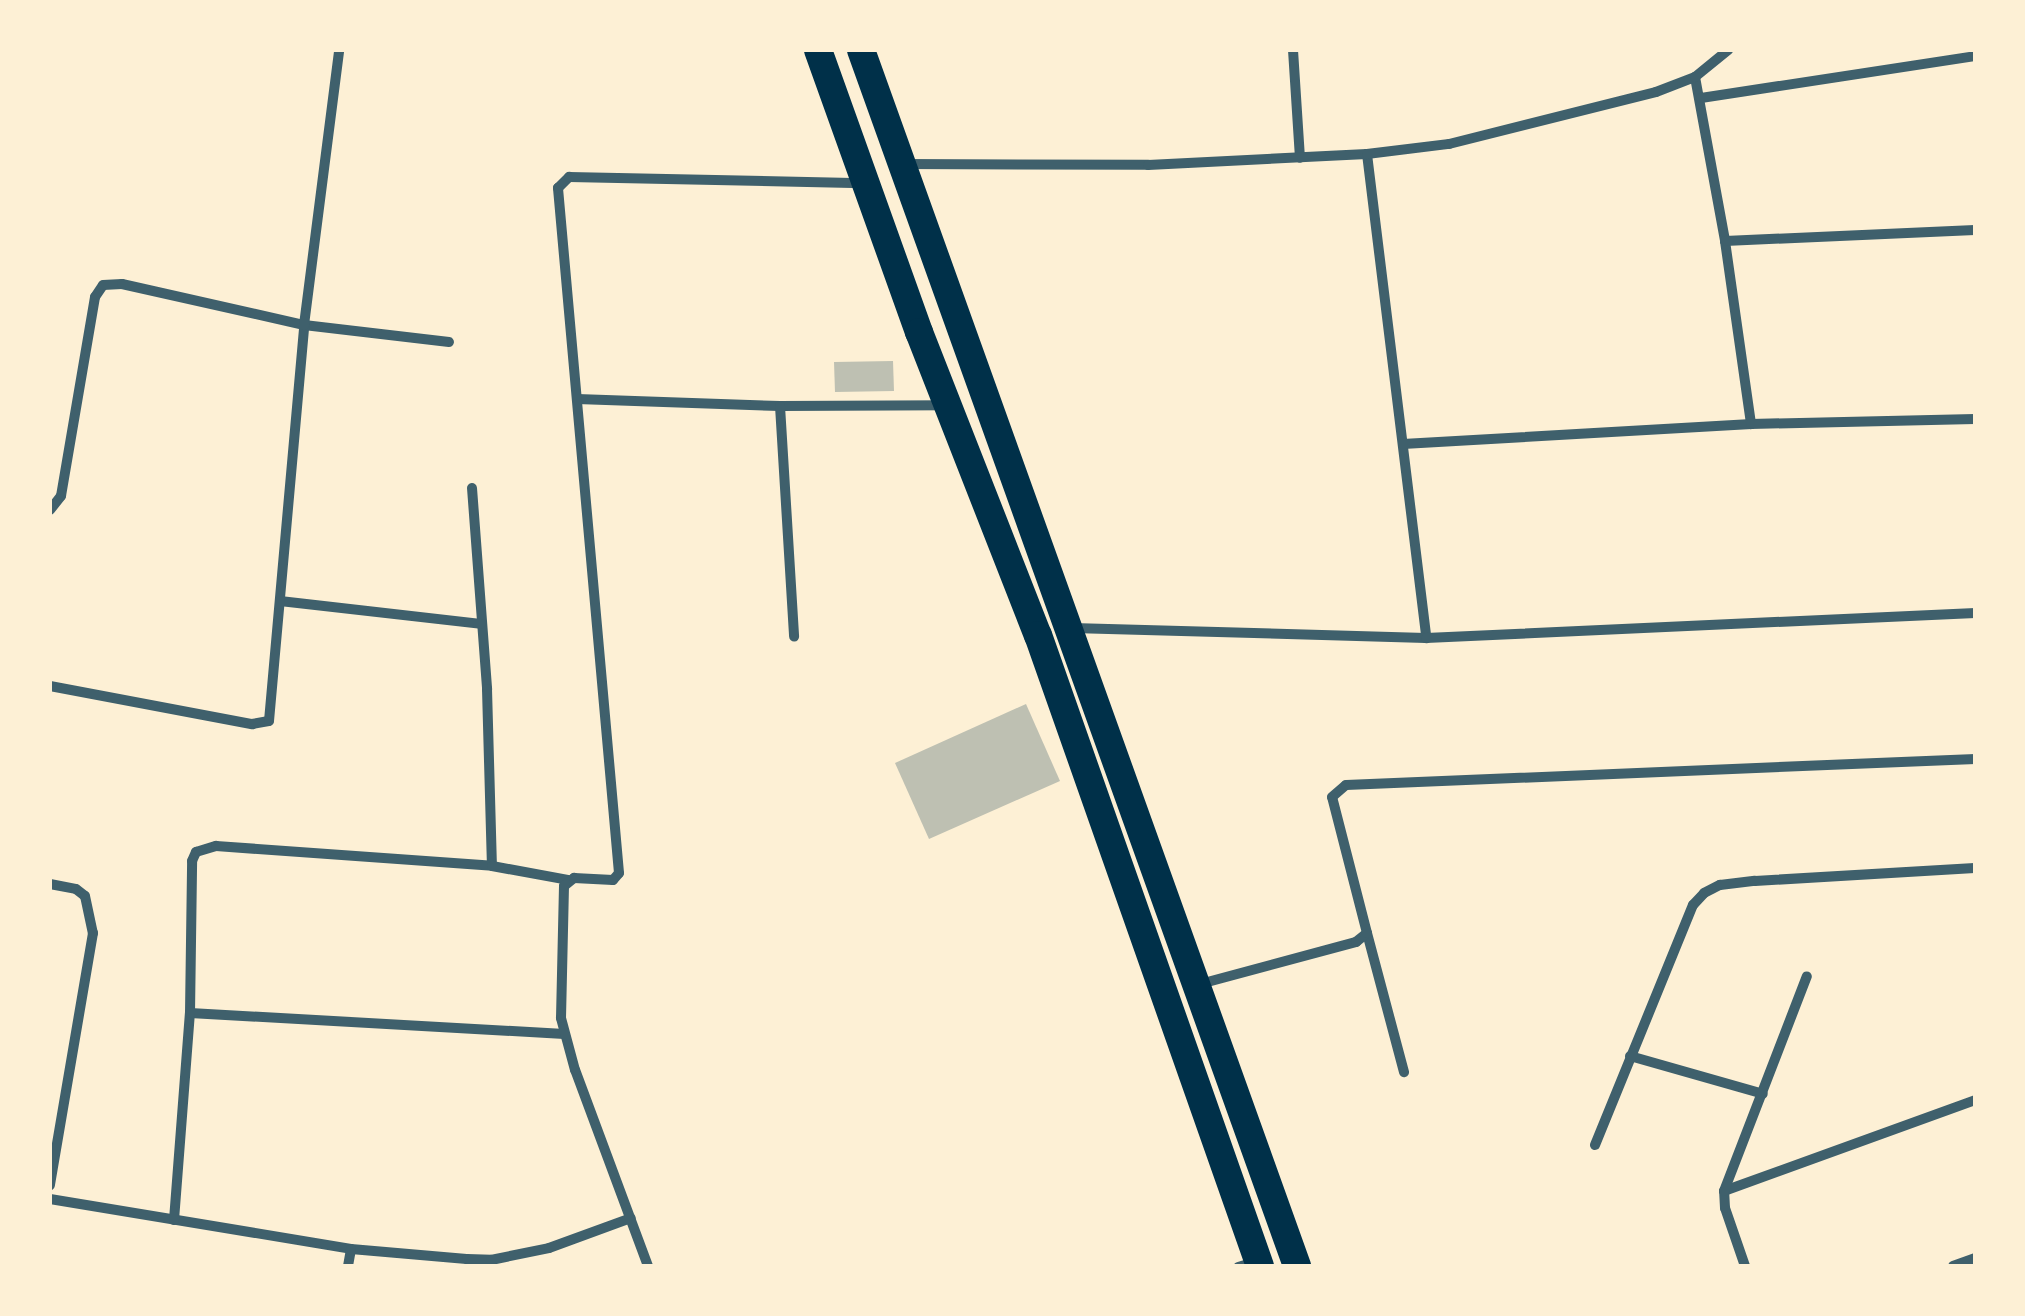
<!DOCTYPE html>
<html>
<head>
<meta charset="utf-8">
<style>
  body { margin:0 }
  #map { position:relative; width:2025px; height:1316px; overflow:hidden; background:#fdf0d5; font-family:"PT Sans Narrow",sans-serif }
  div>[style] { position:absolute }
  .building>* { inset:0; background:#bec0b2 }
  .service>* { height:8px; margin:-4px; padding:0 4px; transform-origin:4px; border-radius:4px; background:#3f606c }
  .minor>* { height:10px; margin:-5px; padding:0 5px; transform-origin:5px; border-radius:5px; background:#3f606c }
  .trunk>* { height:28px; margin:-14px; padding:0 14px; transform-origin:14px; border-radius:14px; background:#003049 }
  span { translate:-50% -50%; white-space:nowrap; text-align:center; line-height:1.15; -webkit-text-stroke:8px #fdf0d5; paint-order:stroke }
  .frame { position:absolute; inset:0; border:52px solid #fdf0d5; pointer-events:none }
</style>
</head>
<body>
<div id="map">
  <div class="building">
    <div style="clip-path:polygon(893px 361px,894px 391px,835px 392px,834px 362px)"></div>
    <div style="clip-path:polygon(1026px 704px,1060px 781px,929px 839px,895px 763px)"></div>
  </div>
  <div class="service">
    <div style="left:1238px;top:1266px;width:17px;rotate:-17deg"></div>
  </div>
  <div class="minor">
    <div style="left:1293px;top:50px;width:108px;rotate:86.3deg"></div>
    <div style="left:1695px;top:77px;width:167px;rotate:79.6deg"></div>
    <div style="left:1725px;top:241px;width:185px;rotate:81.9deg"></div>
    <div style="left:1701px;top:98px;width:277px;rotate:-8.7deg"></div>
    <div style="left:1367px;top:154px;width:488px;rotate:83deg"></div>
    <div style="left:903px;top:164px;width:245px;rotate:0.2deg"></div>
    <div style="left:1148px;top:165px;width:219px;rotate:-2.9deg"></div>
    <div style="left:1367px;top:154px;width:83px;rotate:-7deg"></div>
    <div style="left:1449px;top:144px;width:213px;rotate:-14.1deg"></div>
    <div style="left:1656px;top:92px;width:42px;rotate:-21deg"></div>
    <div style="left:1695px;top:77px;width:43px;rotate:-39.3deg"></div>
    <div style="left:1725px;top:241px;width:250px;rotate:-2.5deg"></div>
    <div style="left:577px;top:399px;width:203px;rotate:2deg"></div>
    <div style="left:780px;top:406px;width:166px;rotate:-0.3deg"></div>
    <div style="left:780px;top:406px;width:231px;rotate:86.5deg"></div>
    <div style="left:1403px;top:444px;width:349px;rotate:-3.3deg"></div>
    <div style="left:1751px;top:424px;width:224px;rotate:-1.3deg"></div>
    <div style="left:472px;top:488px;width:202px;rotate:85.7deg"></div>
    <div style="left:487px;top:689px;width:177px;rotate:88.4deg"></div>
    <div style="left:50px;top:510px;width:18px;rotate:-52deg"></div>
    <div style="left:61px;top:496px;width:202px;rotate:-80.3deg"></div>
    <div style="left:95px;top:297px;width:14px;rotate:-56deg"></div>
    <div style="left:103px;top:285px;width:19px;rotate:-3deg"></div>
    <div style="left:122px;top:284px;width:187px;rotate:12.7deg"></div>
    <div style="left:304px;top:325px;width:146px;rotate:6.7deg"></div>
    <div style="left:280px;top:601px;width:202px;rotate:6.5deg"></div>
    <div style="left:1072px;top:628px;width:354px;rotate:1.6deg"></div>
    <div style="left:1426px;top:638px;width:550px;rotate:-2.61deg"></div>
    <div style="left:50px;top:686px;width:206px;rotate:10.7deg"></div>
    <div style="left:252px;top:724px;width:17px;rotate:-10deg"></div>
    <div style="left:269px;top:721px;width:398px;rotate:-84.9deg"></div>
    <div style="left:304px;top:325px;width:277px;rotate:-82.7deg"></div>
    <div style="left:50px;top:884px;width:26px;rotate:11deg"></div>
    <div style="left:76px;top:889px;width:11px;rotate:38deg"></div>
    <div style="left:85px;top:896px;width:38px;rotate:78deg"></div>
    <div style="left:93px;top:933px;width:256px;rotate:99.7deg"></div>
    <div style="left:1367px;top:933px;width:144px;rotate:75.1deg"></div>
    <div style="left:1200px;top:984px;width:162px;rotate:-15.1deg"></div>
    <div style="left:1356px;top:942px;width:14px;rotate:-39deg"></div>
    <div style="left:1367px;top:933px;width:140px;rotate:-104.4deg"></div>
    <div style="left:1332px;top:797px;width:18px;rotate:-41deg"></div>
    <div style="left:1346px;top:785px;width:630px;rotate:-2.37deg"></div>
    <div style="left:190px;top:1013px;width:375px;rotate:3.2deg"></div>
    <div style="left:1630px;top:1056px;width:138px;rotate:15.9deg"></div>
    <div style="left:1595px;top:1145px;width:259px;rotate:-67.8deg"></div>
    <div style="left:1693px;top:905px;width:16px;rotate:-47deg"></div>
    <div style="left:1704px;top:893px;width:18px;rotate:-27deg"></div>
    <div style="left:1720px;top:885px;width:35px;rotate:-7deg"></div>
    <div style="left:1755px;top:881px;width:220px;rotate:-3.4deg"></div>
    <div style="left:1724px;top:1191px;width:267px;rotate:-19.9deg"></div>
    <div style="left:50px;top:1199px;width:305px;rotate:9.4deg"></div>
    <div style="left:351px;top:1249px;width:116px;rotate:4.9deg"></div>
    <div style="left:467px;top:1259px;width:24px;rotate:2deg"></div>
    <div style="left:491px;top:1260px;width:59px;rotate:-11.7deg"></div>
    <div style="left:549px;top:1248px;width:87px;rotate:-20.1deg"></div>
    <div style="left:174px;top:1220px;width:208px;rotate:-85.6deg"></div>
    <div style="left:190px;top:1013px;width:152px;rotate:-89.2deg"></div>
    <div style="left:192px;top:861px;width:10px;rotate:-66deg"></div>
    <div style="left:196px;top:852px;width:21px;rotate:-17deg"></div>
    <div style="left:216px;top:846px;width:277px;rotate:4.1deg"></div>
    <div style="left:492px;top:866px;width:77px;rotate:10.4deg"></div>
    <div style="left:348px;top:1266px;width:17px;rotate:-80deg"></div>
    <div style="left:648px;top:1266px;width:209px;rotate:-110.4deg"></div>
    <div style="left:575px;top:1070px;width:54px;rotate:-105.1deg"></div>
    <div style="left:561px;top:1018px;width:132px;rotate:-88.7deg"></div>
    <div style="left:564px;top:886px;width:13px;rotate:-39deg"></div>
    <div style="left:574px;top:878px;width:39px;rotate:3deg"></div>
    <div style="left:613px;top:880px;width:9px;rotate:-49deg"></div>
    <div style="left:619px;top:873px;width:688px;rotate:-95.09deg"></div>
    <div style="left:558px;top:188px;width:16px;rotate:-45deg"></div>
    <div style="left:569px;top:177px;width:295px;rotate:1.2deg"></div>
    <div style="left:1745px;top:1266px;width:61px;rotate:-109deg"></div>
    <div style="left:1725px;top:1208px;width:17px;rotate:-93deg"></div>
    <div style="left:1724px;top:1191px;width:230px;rotate:-68.9deg"></div>
    <div style="left:1953px;top:1266px;width:23px;rotate:-20deg"></div>
  </div>
  <div class="trunk">
    <div style="left:818px;top:50px;width:300px;rotate:70.3deg"></div>
    <div style="left:919px;top:332px;width:326px;rotate:68.6deg"></div>
    <div style="left:1038px;top:635px;width:669px;rotate:70.62deg"></div>
    <div style="left:861px;top:50px;width:1292px;rotate:70.27deg"></div>
  </div>
  <div class="frame"></div>
</div>
</body>
</html>
